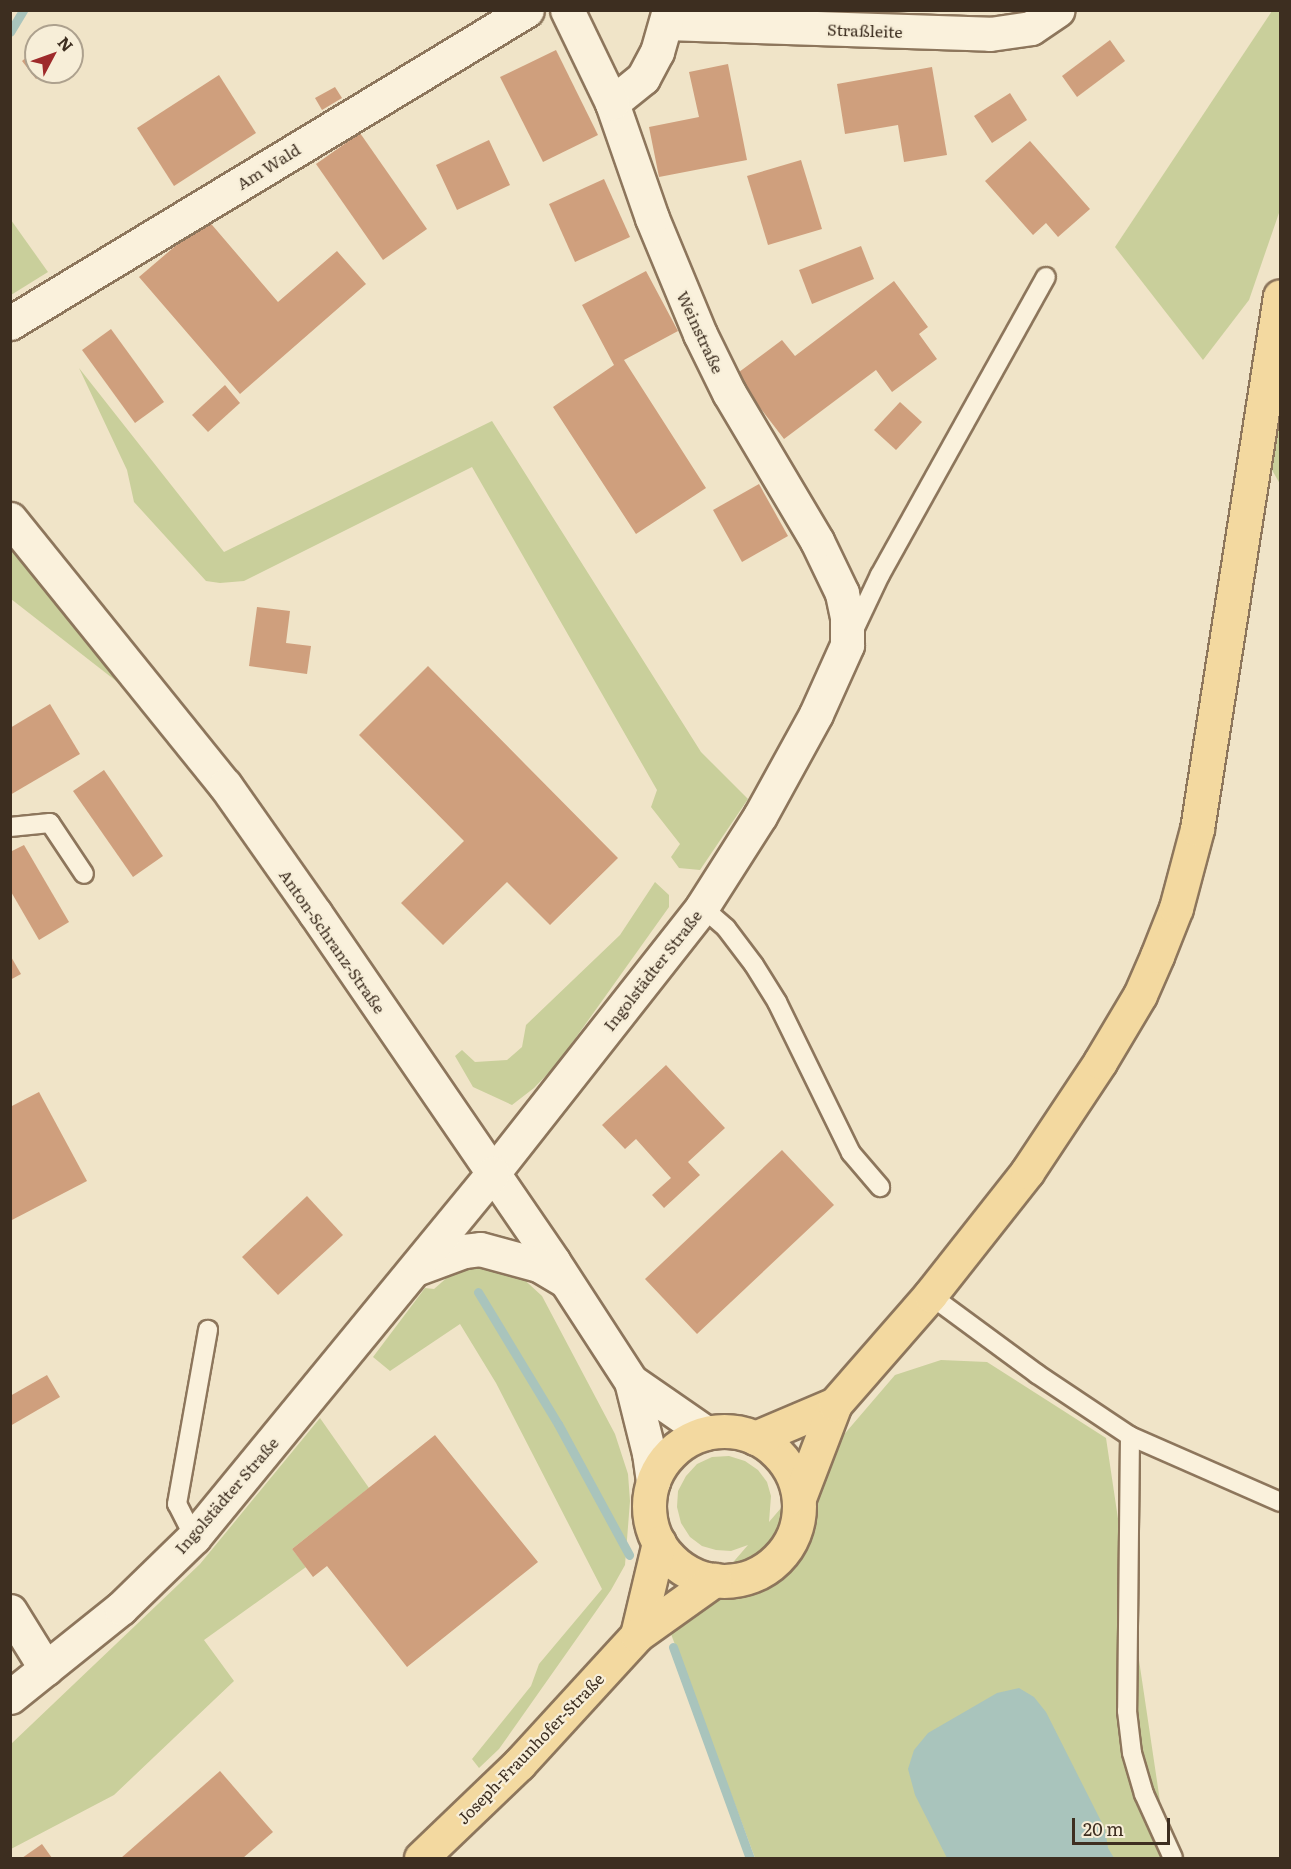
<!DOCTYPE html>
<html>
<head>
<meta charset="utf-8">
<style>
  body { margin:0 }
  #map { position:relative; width:1291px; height:1869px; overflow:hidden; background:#f0e4c8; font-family:Literata,serif }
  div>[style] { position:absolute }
  .green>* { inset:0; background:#c9cf9b }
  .water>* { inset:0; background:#a9c4bc }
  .stream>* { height:9px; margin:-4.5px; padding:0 4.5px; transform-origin:4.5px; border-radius:4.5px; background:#a9c4bc }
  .building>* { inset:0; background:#cf9f7d }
  .roads { filter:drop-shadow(2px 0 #8d765c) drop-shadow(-2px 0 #8d765c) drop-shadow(0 2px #8d765c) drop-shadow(0 -2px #8d765c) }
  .lane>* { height:18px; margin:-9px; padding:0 9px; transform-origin:9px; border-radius:9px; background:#faf1dc }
  .street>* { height:33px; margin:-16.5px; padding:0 16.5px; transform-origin:16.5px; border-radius:16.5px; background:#faf1dc }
  .secondary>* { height:33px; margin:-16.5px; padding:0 16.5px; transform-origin:16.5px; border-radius:16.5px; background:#faf1dc }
  .primary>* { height:33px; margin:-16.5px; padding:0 16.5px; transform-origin:16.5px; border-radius:16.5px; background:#f3d9a0 }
  .primary>.ring { margin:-16.5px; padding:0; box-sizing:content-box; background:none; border:33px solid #f3d9a0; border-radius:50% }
  span { translate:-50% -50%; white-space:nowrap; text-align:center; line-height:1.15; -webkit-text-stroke:4.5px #f7eed8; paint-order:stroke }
  .street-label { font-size:16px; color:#3d2e20 }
  .frame { position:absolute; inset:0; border:12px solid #3d2e20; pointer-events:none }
  .north { position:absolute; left:24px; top:24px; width:60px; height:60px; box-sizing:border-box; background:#f7eed8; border:2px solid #ada18e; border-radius:50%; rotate:49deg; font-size:16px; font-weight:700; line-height:24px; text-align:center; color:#3d2e20 }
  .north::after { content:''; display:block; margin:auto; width:21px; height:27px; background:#9e2a2b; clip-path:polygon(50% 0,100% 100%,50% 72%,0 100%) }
  .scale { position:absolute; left:1072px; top:1818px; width:98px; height:27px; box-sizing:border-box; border:3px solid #3d2e20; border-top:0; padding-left:8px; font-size:18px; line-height:21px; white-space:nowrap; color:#3d2e20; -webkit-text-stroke:4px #f7eed8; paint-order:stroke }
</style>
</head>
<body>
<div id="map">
  <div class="green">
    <div style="clip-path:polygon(1272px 11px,1280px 11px,1280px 210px,1249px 300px,1203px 360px,1115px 247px)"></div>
    <div style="clip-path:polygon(11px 220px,48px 272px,11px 295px,10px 295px)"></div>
    <div style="clip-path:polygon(79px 368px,224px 552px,492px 421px,701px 752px,748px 799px,700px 870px,679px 868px,671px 857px,680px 844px,651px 807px,657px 790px,472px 467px,244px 581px,220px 583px,206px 581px,134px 502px,127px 470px)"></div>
    <div style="clip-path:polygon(1280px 371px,1280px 484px,1268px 463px)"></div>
    <div style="clip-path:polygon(10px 540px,134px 695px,11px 599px)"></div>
    <div style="clip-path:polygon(655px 882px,669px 895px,669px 907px,557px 1064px,534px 1088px,512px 1105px,473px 1087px,455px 1056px,462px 1050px,475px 1062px,507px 1060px,522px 1047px,526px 1025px,620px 935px)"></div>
    <div style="clip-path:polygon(489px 1262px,516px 1272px,542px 1296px,615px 1434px,628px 1474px,630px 1501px,625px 1565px,611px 1590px,499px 1749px,479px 1768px,472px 1759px,531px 1686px,539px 1664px,602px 1589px,496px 1383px,460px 1324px,390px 1371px,373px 1357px,425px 1288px,434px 1289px,450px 1275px,468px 1266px)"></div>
    <div style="clip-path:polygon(941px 1360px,987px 1362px,1106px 1438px,1161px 1808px,1171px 1858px,755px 1858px,671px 1634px,748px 1545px,731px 1551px,716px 1550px,702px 1546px,690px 1537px,681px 1523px,677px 1507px,678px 1491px,686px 1476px,697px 1464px,712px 1457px,729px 1456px,745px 1461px,758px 1470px,767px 1482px,771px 1496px,769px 1522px,895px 1375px)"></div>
    <div style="clip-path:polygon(320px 1418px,369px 1488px,292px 1549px,306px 1567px,204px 1640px,234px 1681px,114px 1795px,11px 1849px,11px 1744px,200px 1564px)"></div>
  </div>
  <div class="water">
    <div style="clip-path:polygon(1019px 1688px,1034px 1697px,1046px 1712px,1105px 1829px,1108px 1848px,1114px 1858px,947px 1858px,915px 1795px,908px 1769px,914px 1750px,928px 1733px,997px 1693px)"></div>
  </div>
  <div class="stream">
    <div style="left:10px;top:32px;width:26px;rotate:-59deg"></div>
    <div style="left:478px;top:1292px;width:154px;rotate:58.8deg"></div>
    <div style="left:558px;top:1424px;width:149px;rotate:61.5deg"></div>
    <div style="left:673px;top:1647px;width:225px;rotate:70deg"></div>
  </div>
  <div class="building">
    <div style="clip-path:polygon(1110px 40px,1125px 61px,1077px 97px,1062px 76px)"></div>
    <div style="clip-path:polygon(36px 49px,36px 72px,44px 72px,36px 79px,22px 61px)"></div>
    <div style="clip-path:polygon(556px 50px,598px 135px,543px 162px,500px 77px)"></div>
    <div style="clip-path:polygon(728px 64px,747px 160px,659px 177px,649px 127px,699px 117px,689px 72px)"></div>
    <div style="clip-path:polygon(932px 67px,947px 155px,904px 162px,898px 125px,845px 134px,837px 84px)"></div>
    <div style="clip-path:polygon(219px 75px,256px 133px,174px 186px,137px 128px)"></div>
    <div style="clip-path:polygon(335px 87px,342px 98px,322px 110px,315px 98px)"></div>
    <div style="clip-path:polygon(1010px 93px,1027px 120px,992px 143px,974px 116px)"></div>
    <div style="clip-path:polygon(360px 133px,427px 229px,383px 260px,316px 164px)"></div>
    <div style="clip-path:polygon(489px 140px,510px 185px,457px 210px,436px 165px)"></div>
    <div style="clip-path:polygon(1030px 141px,1090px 209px,1058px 237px,1046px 223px,1033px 235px,985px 181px)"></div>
    <div style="clip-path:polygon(801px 160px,822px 229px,768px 245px,747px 176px)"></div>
    <div style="clip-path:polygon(604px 179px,630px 237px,575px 262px,549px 204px)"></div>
    <div style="clip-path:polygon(207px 219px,278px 302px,337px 251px,366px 284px,240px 394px,139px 277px)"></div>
    <div style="clip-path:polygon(861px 246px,874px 279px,812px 304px,799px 270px)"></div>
    <div style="clip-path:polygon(646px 271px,678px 331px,624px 360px,706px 488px,636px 534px,553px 407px,614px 365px,582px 305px)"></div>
    <div style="clip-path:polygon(894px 281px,928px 327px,919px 334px,937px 359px,892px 392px,876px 370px,784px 439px,735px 375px,782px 340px,795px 356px)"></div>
    <div style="clip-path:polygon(111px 329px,164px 402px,135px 423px,82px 350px)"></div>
    <div style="clip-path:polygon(225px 385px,240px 403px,208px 432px,192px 415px)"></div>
    <div style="clip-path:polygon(900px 402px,922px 422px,896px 450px,874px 430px)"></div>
    <div style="clip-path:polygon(759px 484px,788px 536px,742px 562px,713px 510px)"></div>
    <div style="clip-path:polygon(257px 607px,290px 611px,286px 643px,311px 646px,307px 674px,249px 666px)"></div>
    <div style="clip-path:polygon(428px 666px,618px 858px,550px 925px,507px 882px,443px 945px,401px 903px,464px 841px,359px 735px)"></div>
    <div style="clip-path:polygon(50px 704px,80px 754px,10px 795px,10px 728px)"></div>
    <div style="clip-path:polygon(104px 770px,163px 856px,133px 877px,73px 791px)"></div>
    <div style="clip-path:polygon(24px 845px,69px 922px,39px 940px,10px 890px,10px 852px)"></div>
    <div style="clip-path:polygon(10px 955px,21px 974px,10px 980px)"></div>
    <div style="clip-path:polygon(666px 1065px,725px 1128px,688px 1162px,700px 1175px,664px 1208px,652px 1195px,671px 1178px,636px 1139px,625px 1149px,602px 1125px)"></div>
    <div style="clip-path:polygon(39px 1092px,87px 1181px,10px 1221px,10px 1107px)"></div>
    <div style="clip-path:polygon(782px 1150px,834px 1205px,697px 1334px,645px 1279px)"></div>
    <div style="clip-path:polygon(307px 1196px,343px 1235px,278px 1295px,242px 1257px)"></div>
    <div style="clip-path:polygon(47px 1375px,60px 1397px,10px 1426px,10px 1396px)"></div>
    <div style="clip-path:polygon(435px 1435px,538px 1562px,407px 1667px,327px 1566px,313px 1577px,292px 1549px)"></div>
    <div style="clip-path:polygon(220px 1771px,273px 1832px,243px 1858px,121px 1858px)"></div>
    <div style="clip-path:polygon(42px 1844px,52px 1858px,22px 1858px)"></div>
  </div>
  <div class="roads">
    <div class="lane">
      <div style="left:853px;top:632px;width:63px;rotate:-64.7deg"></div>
      <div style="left:880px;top:575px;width:341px;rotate:-60.9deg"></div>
      <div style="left:10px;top:827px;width:40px;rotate:-5.7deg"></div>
      <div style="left:50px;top:823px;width:61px;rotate:56.3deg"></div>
      <div style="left:702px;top:907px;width:32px;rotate:41deg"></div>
      <div style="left:726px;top:928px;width:46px;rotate:52.9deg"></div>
      <div style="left:754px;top:965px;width:44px;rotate:58.1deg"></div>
      <div style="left:777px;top:1002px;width:168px;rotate:63.9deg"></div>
      <div style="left:851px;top:1153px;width:45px;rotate:49.5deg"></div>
      <div style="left:930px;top:1295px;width:133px;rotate:36.4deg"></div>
      <div style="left:1037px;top:1374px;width:112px;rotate:33.7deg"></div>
      <div style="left:1130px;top:1436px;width:164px;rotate:23.7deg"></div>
      <div style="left:1130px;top:1436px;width:275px;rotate:90.6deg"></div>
      <div style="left:1127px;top:1711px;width:42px;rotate:83.2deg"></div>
      <div style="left:1132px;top:1753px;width:43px;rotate:73.7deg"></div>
      <div style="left:1144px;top:1794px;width:70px;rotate:65.6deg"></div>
      <div style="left:194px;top:1537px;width:37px;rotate:-117deg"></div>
      <div style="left:177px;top:1504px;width:177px;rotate:-79.9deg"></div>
    </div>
    <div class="street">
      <div style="left:666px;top:23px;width:324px;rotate:1.9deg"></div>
      <div style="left:990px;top:34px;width:41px;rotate:-8.3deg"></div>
      <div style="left:1031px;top:28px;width:32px;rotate:-34deg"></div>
      <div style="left:612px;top:103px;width:40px;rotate:-39deg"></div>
      <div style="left:643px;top:78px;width:30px;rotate:-62deg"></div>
      <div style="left:657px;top:52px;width:44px;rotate:-74.1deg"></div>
      <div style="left:10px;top:323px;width:604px;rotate:-31.19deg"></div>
      <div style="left:493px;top:1173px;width:338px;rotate:-51.8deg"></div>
      <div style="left:702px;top:907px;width:108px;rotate:-57.5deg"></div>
      <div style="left:760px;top:816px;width:116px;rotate:-61.2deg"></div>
      <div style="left:816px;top:714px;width:76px;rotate:-65.8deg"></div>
      <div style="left:847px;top:645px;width:28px;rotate:-90deg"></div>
      <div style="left:847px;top:617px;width:25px;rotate:-102deg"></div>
      <div style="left:842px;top:593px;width:58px;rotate:-115.7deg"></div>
      <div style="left:817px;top:541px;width:172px;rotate:-120.7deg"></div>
      <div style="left:729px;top:393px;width:66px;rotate:-116.2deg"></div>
      <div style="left:700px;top:334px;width:126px;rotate:-112.5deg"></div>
      <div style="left:652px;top:218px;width:122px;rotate:-109.2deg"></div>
      <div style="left:612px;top:103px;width:103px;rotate:-115.8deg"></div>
      <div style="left:10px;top:1611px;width:68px;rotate:58.2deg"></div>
    </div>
    <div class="secondary">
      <div style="left:10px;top:519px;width:342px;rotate:51.1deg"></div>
      <div style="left:225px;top:785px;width:156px;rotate:54.9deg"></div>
      <div style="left:315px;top:913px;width:422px;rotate:55.6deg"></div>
      <div style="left:553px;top:1261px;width:143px;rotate:57deg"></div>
      <div style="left:631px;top:1381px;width:74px;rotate:76deg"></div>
      <div style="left:649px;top:1453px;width:29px;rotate:82deg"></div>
      <div style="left:418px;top:1268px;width:49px;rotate:-20.3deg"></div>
      <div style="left:464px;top:1251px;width:16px;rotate:-7deg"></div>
      <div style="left:480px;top:1249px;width:61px;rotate:15.2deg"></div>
      <div style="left:539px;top:1265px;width:29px;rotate:31deg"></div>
      <div style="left:631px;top:1381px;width:91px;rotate:34.7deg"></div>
      <div style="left:10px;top:1697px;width:142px;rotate:-38.7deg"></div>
      <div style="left:121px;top:1608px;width:102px;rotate:-44.2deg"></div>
      <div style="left:194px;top:1537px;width:471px;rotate:-50.6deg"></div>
    </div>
    <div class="primary">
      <div class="ring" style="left:649px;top:1431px;width:117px;height:117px"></div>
      <div style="left:755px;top:1438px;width:87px;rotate:-23deg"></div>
      <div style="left:799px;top:1498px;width:101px;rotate:-69deg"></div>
      <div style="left:835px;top:1404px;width:145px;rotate:-48.9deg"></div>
      <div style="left:930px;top:1295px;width:157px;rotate:-51.7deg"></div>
      <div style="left:1027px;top:1172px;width:132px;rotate:-56.4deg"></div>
      <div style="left:1100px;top:1062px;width:78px;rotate:-59.2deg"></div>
      <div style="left:1140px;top:995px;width:43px;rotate:-66.4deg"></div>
      <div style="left:1157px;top:956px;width:52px;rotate:-68.4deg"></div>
      <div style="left:1176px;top:908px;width:82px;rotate:-75.1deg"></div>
      <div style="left:1197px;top:829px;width:539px;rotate:-81.15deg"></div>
      <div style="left:637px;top:1635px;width:95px;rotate:-76.6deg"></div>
      <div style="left:421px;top:1858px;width:136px;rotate:-43.8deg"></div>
      <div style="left:519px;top:1764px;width:175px;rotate:-47.5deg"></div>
      <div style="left:637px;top:1635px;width:95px;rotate:-35.5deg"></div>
    </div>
  </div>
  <div class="street-label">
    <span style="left:865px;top:30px;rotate:2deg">Straßleite</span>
    <span style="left:268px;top:166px;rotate:-32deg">Am Wald</span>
    <span style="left:701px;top:332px;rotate:65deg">Weinstraße</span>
    <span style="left:333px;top:941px;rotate:55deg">Anton-Schranz-Straße</span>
    <span style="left:652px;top:970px;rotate:-52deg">Ingolstädter Straße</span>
    <span style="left:226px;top:1495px;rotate:-49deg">Ingolstädter Straße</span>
    <span style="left:530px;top:1748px;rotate:-46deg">Joseph-Fraunhofer-Straße</span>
  </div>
  <div class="frame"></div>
  <div class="north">N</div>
  <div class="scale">20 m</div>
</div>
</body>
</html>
